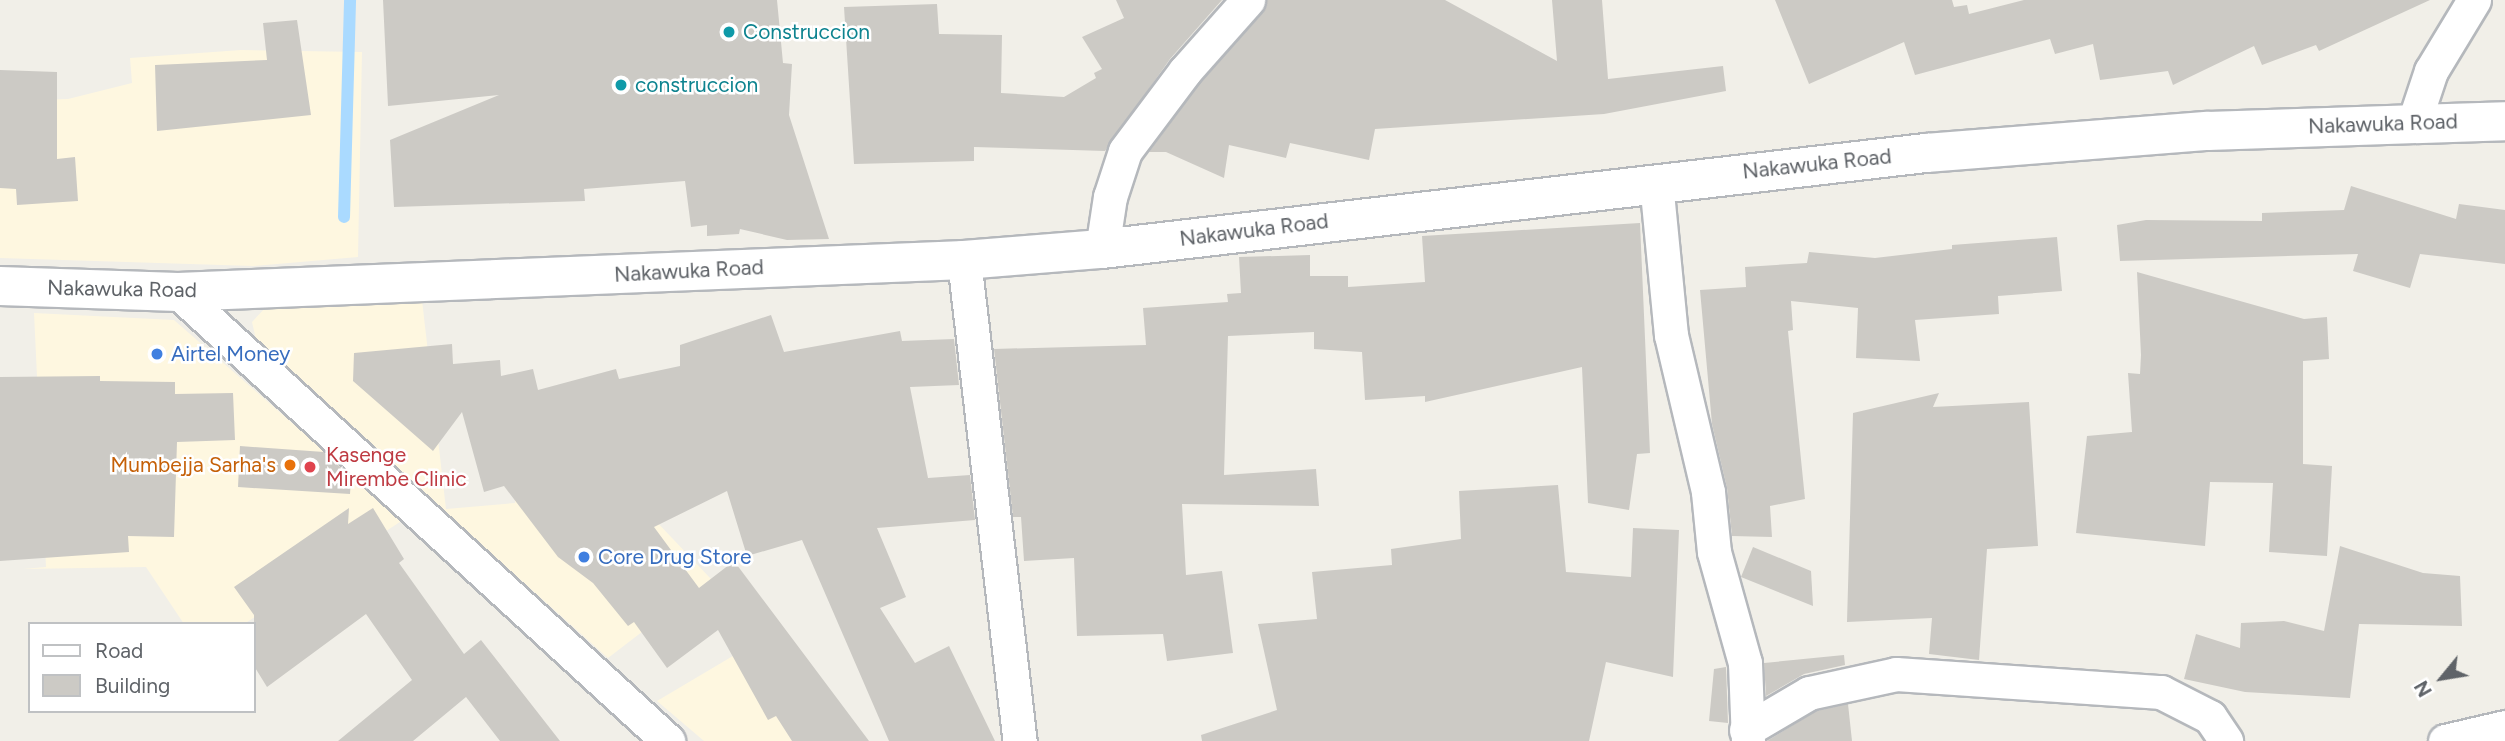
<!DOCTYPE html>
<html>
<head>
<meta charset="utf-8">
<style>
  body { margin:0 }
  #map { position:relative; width:2505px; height:741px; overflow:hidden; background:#f1efe8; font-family:Figtree,sans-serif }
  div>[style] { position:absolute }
  .commercial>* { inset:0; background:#fef7e0 }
  .stream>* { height:12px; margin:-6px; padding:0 6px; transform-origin:6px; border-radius:6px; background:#aadaff }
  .building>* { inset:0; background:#cccac5 }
  .roads { filter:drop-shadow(2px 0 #b5b8bc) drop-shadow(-2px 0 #b5b8bc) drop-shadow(0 2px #b5b8bc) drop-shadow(0 -2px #b5b8bc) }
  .minor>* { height:33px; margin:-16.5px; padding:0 16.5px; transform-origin:16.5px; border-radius:16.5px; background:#fff }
  .secondary>* { height:38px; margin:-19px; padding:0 19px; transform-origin:19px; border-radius:19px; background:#fff }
  .dots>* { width:19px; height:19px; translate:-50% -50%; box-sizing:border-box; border:4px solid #fff; border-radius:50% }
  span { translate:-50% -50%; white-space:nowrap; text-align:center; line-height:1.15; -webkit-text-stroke:5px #fff; paint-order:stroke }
  .culture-label { font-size:21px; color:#0d838f }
  .left { translate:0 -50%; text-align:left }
  .street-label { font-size:21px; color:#5f6368 }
  .shop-label { font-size:21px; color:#366cbe }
  .health-label { font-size:21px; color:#be3a42 }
  .food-label { font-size:21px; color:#c56008 }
  .right { translate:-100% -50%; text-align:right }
  .legend { position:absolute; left:28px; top:622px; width:228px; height:91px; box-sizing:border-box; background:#fff; border:2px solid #bfc1c3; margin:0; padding:9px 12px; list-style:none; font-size:21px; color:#5f6368 }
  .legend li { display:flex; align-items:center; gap:14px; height:35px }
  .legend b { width:35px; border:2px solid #bfc1c3 }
  .north { position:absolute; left:2407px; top:643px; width:70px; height:70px; -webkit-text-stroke:5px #fff; paint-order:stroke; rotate:240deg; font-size:19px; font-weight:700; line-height:28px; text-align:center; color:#5f6368 }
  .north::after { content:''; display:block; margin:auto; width:24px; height:32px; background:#5f6368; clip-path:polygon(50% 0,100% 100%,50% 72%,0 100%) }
</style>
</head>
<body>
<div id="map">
  <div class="commercial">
    <div style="clip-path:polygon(241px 50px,362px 52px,358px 257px,253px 266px,0 258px,0 101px,68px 99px,132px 83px,130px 58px)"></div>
    <div style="clip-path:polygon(422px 300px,446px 509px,515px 503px,516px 468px,615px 478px,711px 579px,608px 658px,257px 344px,252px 322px,266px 307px)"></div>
    <div style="clip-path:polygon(34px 313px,174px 320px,403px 520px,244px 624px,184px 624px,146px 567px,23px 569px,46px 567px)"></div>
    <div style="clip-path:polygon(780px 628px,854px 741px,704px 741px,657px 701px)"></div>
  </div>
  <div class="stream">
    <div style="left:344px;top:217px;width:217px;rotate:-88.4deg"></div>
  </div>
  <div class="building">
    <div style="clip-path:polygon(383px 0,777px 0,783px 63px,792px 64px,789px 115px,829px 239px,787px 240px,740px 229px,739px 234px,707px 236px,707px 225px,691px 227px,685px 181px,584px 189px,585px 201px,394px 207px,390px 140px,499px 95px,388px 106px)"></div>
    <div style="clip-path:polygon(1116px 0,1222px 0,1170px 59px,1105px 151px,974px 147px,974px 161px,854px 164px,844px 7px,937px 4px,939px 34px,1002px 35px,1001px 93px,1064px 97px,1096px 78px,1094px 73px,1102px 69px,1082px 37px,1124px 18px)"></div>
    <div style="clip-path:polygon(1267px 0,1445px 0,1557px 61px,1552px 0,1602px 0,1608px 79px,1723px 66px,1726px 91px,1604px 114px,1375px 129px,1369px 160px,1290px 143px,1286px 158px,1229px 145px,1224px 178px,1166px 152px,1149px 152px,1200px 83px,1262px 13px)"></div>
    <div style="clip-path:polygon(1775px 0,1952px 0,1954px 7px,1967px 5px,1969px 14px,2024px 0,2430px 0,2319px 51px,2316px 45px,2262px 65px,2254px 46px,2173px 85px,2168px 71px,2100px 80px,2093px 44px,2055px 54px,2050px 39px,1915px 75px,1904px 42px,1809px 84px)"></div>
    <div style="clip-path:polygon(297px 20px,311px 115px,157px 131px,155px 65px,267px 60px,263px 23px)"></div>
    <div style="clip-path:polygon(0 70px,57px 72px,57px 159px,75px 157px,78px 201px,17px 205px,16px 189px,0 188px)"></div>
    <div style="clip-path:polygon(2351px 186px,2456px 219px,2459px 204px,2505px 210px,2505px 264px,2420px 254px,2410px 288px,2353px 271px,2358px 254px,2120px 261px,2117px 225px,2146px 220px,2262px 221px,2262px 213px,2344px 210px)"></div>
    <div style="clip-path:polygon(1640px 223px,1650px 453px,1637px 454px,1629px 510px,1588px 503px,1582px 367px,1425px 402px,1425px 396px,1365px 400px,1362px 352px,1314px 349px,1314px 332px,1228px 336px,1224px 475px,1316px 469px,1319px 506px,1182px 504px,1186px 575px,1222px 571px,1233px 653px,1167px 661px,1163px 634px,1077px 636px,1074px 558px,1024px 561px,1021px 517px,1013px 517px,994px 349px,1146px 345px,1143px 308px,1228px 302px,1227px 294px,1241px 293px,1239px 257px,1310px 255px,1310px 276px,1348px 276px,1348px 287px,1425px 282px,1422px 236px)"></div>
    <div style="clip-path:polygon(2057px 237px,2062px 291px,1998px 296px,1999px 314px,1915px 320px,1920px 361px,1856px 358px,1858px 308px,1791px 301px,1793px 330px,1788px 331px,1805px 499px,1770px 506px,1772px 537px,1732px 536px,1727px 488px,1712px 424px,1700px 290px,1746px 287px,1745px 267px,1807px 263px,1809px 252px,1875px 258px,1952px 249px,1952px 245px)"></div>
    <div style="clip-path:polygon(2137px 272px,2304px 319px,2327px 317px,2329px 359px,2303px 361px,2303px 464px,2332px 466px,2327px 556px,2269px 552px,2273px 483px,2210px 482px,2205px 546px,2076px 533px,2087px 436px,2132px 432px,2128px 373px,2140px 374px,2141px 355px)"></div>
    <div style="clip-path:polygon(771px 315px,784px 352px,900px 331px,902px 341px,954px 339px,959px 385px,910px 387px,928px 478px,970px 475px,975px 520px,877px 528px,906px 597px,880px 608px,915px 663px,949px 646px,995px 741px,889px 741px,802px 540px,747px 556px,727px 491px,654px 527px,699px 588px,734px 561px,869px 741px,792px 741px,776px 716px,768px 720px,718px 630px,667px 668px,634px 622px,628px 626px,593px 583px,558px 557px,504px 486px,484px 492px,462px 412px,433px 451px,353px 381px,354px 353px,452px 344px,453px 364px,500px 360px,501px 376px,533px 369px,538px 390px,616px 369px,619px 379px,680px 366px,680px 345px)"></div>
    <div style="clip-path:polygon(100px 376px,100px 381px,175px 382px,175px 394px,233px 393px,235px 440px,177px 442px,174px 537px,128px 536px,129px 552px,0 561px,0 377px)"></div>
    <div style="clip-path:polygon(1939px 393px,1933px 407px,2029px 402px,2038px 546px,1987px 549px,1979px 660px,1929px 654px,1932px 618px,1847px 622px,1853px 413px)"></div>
    <div style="clip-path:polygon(240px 446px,324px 452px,351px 477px,350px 494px,238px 487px)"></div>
    <div style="clip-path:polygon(1558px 485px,1566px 572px,1631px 577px,1633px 528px,1679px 530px,1673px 677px,1606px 662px,1589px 741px,1202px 741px,1201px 735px,1277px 710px,1258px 624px,1317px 619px,1312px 572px,1392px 565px,1391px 549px,1461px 539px,1459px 491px)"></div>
    <div style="clip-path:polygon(349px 508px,348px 524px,373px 508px,404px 559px,399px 563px,464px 654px,481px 640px,560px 741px,500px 741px,466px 697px,413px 741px,338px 741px,412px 680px,366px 614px,267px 687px,254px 666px,254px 615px,234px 587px)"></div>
    <div style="clip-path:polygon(2340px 546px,2423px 573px,2460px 576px,2462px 626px,2359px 624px,2350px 698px,2245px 692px,2184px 679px,2196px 634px,2240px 648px,2241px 623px,2284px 621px,2324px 631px)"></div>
    <div style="clip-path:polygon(1753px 547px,1811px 571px,1813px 606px,1741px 577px)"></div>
    <div style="clip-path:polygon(1844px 655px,1845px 665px,1804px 674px,1766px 696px,1764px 663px)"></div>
    <div style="clip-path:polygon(1726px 667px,1728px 723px,1709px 721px,1714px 669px)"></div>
    <div style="clip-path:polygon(1848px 704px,1852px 741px,1767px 741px,1816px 711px)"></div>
  </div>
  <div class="roads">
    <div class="minor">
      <div style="left:2414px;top:122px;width:54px;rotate:-71.6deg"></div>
      <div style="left:2431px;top:71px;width:83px;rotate:-58.8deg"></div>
      <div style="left:1656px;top:182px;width:154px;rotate:84.4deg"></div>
      <div style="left:1671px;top:335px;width:161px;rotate:76.7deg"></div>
      <div style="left:1708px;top:492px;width:60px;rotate:84.3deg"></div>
      <div style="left:1714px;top:552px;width:115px;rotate:74.4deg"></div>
      <div style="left:1745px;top:663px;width:78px;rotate:87.8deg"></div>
      <div style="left:1102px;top:249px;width:53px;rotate:-81.3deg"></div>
      <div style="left:1110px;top:197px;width:48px;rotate:-71.9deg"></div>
      <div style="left:1125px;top:151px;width:100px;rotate:-53.1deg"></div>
      <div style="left:1185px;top:71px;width:95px;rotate:-48.4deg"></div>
      <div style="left:964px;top:260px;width:484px;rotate:83.4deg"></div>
      <div style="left:178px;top:292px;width:665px;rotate:42.5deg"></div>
      <div style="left:1746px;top:730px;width:73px;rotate:-30.4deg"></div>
      <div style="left:1809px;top:693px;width:89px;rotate:-12.3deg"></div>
      <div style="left:1896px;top:674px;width:266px;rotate:3.9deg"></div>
      <div style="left:2161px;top:692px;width:55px;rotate:27deg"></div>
      <div style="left:2210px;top:717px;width:29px;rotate:56deg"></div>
      <div style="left:2445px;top:741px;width:62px;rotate:-13.1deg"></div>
    </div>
    <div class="secondary">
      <div style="left:0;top:286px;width:178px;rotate:1.9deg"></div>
      <div style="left:178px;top:292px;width:787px;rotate:-2.33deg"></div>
      <div style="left:964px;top:260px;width:138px;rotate:-4.6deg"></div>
      <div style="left:1102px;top:249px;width:830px;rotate:-6.65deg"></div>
      <div style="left:1926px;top:153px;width:283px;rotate:-4.5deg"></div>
      <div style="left:2208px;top:131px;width:297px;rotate:-1.9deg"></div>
    </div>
  </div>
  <div class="dots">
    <div style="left:729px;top:32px;background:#0f9aa8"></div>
    <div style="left:621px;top:85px;background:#0f9aa8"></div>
    <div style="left:157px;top:354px;background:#3f7fe0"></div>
    <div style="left:290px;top:465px;background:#e8710a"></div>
    <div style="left:310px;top:467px;background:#e0444e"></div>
    <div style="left:584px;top:557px;background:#3f7fe0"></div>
  </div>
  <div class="culture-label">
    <span class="left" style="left:743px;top:32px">Construccion</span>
    <span class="left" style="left:635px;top:85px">construccion</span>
  </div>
  <div class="street-label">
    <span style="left:2383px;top:124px;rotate:-2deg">Nakawuka Road</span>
    <span style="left:1817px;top:164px;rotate:-6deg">Nakawuka Road</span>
    <span style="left:1254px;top:230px;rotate:-7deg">Nakawuka Road</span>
    <span style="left:689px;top:271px;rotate:-3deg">Nakawuka Road</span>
    <span style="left:122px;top:289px;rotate:1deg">Nakawuka Road</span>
  </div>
  <div class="shop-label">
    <span class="left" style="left:171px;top:354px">Airtel Money</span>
    <span class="left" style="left:598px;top:557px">Core Drug Store</span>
  </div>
  <div class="health-label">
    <span class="left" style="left:326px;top:467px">Kasenge<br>Mirembe Clinic</span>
  </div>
  <div class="food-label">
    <span class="right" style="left:276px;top:465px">Mumbejja Sarha's</span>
  </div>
  <ul class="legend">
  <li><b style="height:9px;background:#fff"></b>Road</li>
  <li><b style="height:19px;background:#cccac5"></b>Building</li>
  </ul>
  <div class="north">N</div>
</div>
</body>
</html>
